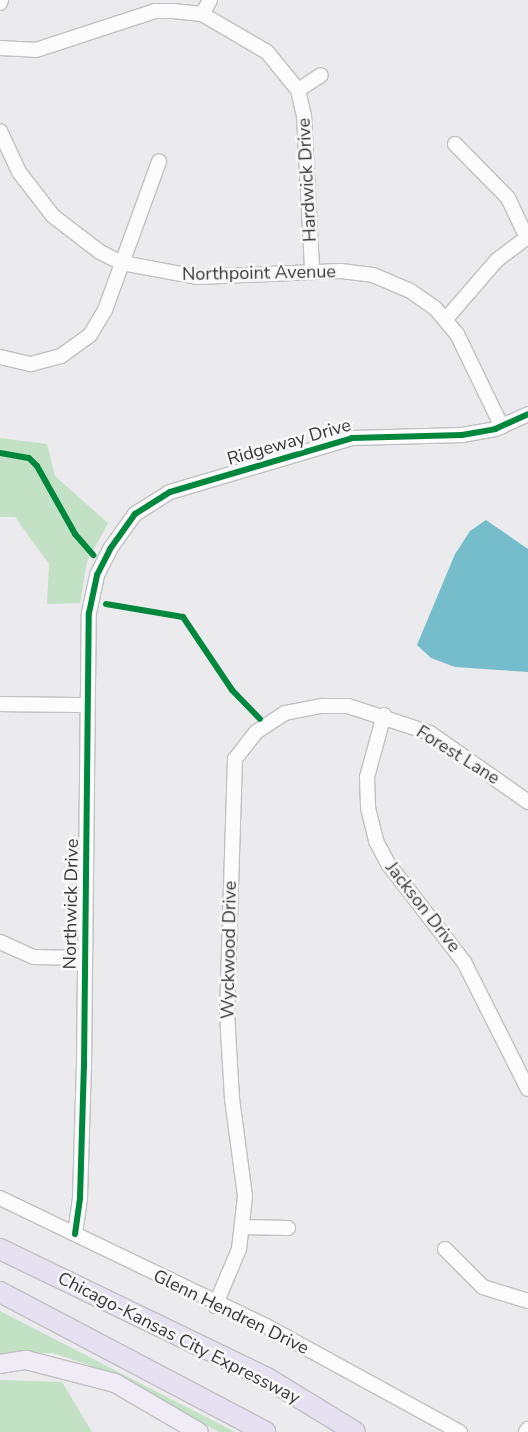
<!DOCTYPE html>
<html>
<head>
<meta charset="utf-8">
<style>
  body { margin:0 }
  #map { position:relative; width:528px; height:1432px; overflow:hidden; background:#ebebed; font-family:"Nunito Sans",sans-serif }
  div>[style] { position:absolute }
  .green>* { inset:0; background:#c3e1c5 }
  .water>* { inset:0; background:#75bdca }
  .roads { filter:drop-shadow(1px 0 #c1c1c3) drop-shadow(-1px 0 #c1c1c3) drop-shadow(0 1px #c1c1c3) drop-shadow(0 -1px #c1c1c3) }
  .minor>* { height:14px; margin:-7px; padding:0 7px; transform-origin:7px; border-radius:7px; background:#fcfcfc }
  .major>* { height:18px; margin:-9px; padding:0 9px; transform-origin:9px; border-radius:9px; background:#efecf5 }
  .highway>* { height:20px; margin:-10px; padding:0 10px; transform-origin:10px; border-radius:10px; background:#e6e1f0 }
  .cycleway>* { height:6px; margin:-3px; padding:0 3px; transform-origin:3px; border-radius:3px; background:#00873e }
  span { translate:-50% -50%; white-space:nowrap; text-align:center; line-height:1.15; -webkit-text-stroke:5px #f8f8fb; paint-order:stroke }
  .street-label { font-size:18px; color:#39393b }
</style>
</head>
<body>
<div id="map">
  <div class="green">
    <div style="clip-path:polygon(0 438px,47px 444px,55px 476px,108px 523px,87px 562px,80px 603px,47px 604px,49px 564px,15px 517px,0 517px)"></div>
    <div style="clip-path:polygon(0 1311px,235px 1432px,219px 1432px,115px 1374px,53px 1353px,0 1354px)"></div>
    <div style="clip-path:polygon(0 1380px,62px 1382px,92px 1432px,0 1432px)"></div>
  </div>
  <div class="water">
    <div style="clip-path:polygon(486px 520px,528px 549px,528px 672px,455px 667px,431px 658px,417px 645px,455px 554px,470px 531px)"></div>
  </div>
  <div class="roads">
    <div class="minor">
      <div style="left:0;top:3px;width:3px;rotate:-72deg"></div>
      <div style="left:202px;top:14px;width:16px;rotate:-60deg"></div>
      <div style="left:0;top:48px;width:36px;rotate:3deg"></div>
      <div style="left:36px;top:50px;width:125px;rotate:-18.1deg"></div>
      <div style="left:155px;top:11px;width:18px"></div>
      <div style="left:173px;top:11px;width:29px;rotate:6deg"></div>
      <div style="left:202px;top:14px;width:75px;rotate:30.3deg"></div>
      <div style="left:267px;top:52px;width:49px;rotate:50.8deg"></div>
      <div style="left:298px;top:90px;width:26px;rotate:77deg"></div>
      <div style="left:304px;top:115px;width:155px;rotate:87deg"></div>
      <div style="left:298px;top:90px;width:27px;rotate:-33deg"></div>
      <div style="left:0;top:131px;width:45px;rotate:65.1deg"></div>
      <div style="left:19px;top:172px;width:56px;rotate:52.3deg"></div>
      <div style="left:53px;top:216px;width:59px;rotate:37.5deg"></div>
      <div style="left:100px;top:252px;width:25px;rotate:27deg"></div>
      <div style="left:122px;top:263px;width:76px;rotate:10.6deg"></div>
      <div style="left:197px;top:277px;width:144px;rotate:-2.4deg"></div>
      <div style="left:341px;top:271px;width:32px;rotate:7deg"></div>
      <div style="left:373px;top:275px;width:39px;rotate:23deg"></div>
      <div style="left:409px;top:290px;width:32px;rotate:35deg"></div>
      <div style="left:435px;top:308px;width:34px;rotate:50deg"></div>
      <div style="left:457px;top:334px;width:103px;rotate:64.2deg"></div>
      <div style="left:455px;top:144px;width:76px;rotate:45.5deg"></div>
      <div style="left:508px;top:198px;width:44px;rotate:64.6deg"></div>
      <div style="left:446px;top:319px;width:78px;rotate:-49.2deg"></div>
      <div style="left:497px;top:260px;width:39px;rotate:-37deg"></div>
      <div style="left:0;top:357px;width:32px;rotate:13deg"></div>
      <div style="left:31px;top:364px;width:31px;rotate:-15deg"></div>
      <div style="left:61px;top:356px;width:36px;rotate:-36deg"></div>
      <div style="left:90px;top:335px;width:29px;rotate:-59deg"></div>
      <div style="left:105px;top:310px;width:158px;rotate:-70deg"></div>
      <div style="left:0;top:704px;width:88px;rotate:0.7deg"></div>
      <div style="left:384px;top:715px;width:64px;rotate:105.3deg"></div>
      <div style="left:367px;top:777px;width:31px;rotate:88deg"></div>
      <div style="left:368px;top:808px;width:34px;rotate:76deg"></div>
      <div style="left:376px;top:841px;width:27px;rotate:62deg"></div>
      <div style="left:389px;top:865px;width:123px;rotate:52.3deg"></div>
      <div style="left:464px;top:962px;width:142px;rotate:63.3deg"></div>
      <div style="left:0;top:942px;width:37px;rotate:24deg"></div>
      <div style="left:34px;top:957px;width:51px;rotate:1.1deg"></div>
      <div style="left:0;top:1198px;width:295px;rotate:25.7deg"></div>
      <div style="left:266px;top:1326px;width:221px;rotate:28.7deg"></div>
      <div style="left:243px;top:1227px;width:45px;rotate:1.3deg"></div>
      <div style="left:75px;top:1234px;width:36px;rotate:-82deg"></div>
      <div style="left:80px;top:1198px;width:131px;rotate:-88.3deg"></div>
      <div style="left:84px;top:1067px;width:454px;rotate:-89.4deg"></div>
      <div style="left:89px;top:613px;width:39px;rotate:-78deg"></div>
      <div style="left:97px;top:575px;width:29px;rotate:-63deg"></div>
      <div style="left:110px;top:549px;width:43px;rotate:-54.5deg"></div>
      <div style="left:135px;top:514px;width:41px;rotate:-32.2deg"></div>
      <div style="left:170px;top:492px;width:190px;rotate:-16.5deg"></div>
      <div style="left:352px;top:438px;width:110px;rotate:-1.6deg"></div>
      <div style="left:462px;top:435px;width:34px;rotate:-10deg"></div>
      <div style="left:495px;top:429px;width:36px;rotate:-24deg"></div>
      <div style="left:445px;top:1249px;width:54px;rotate:45deg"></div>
      <div style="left:483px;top:1287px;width:47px;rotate:17.3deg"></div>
      <div style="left:215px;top:1306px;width:62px;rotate:-67.2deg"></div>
      <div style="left:239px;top:1249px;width:53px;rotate:-83.5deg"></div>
      <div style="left:245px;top:1196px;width:99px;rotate:-97.6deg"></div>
      <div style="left:232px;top:1098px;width:84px;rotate:-93.4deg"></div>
      <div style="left:227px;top:1014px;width:255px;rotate:-88.2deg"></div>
      <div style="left:235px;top:759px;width:34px;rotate:-52deg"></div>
      <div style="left:256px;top:732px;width:35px;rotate:-33deg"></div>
      <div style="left:285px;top:713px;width:38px;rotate:-11deg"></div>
      <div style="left:322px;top:706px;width:26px"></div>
      <div style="left:348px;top:706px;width:86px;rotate:18.2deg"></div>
      <div style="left:430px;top:733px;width:120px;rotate:35.1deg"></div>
      <div style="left:526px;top:1432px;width:4px;rotate:-56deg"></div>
    </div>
    <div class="major">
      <div style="left:0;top:1364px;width:26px;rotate:-9deg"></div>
      <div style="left:26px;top:1360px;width:92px;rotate:14.5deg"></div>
      <div style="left:115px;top:1383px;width:97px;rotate:30.3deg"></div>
    </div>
    <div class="highway">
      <div style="left:0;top:1249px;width:297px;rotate:25.8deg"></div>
      <div style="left:267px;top:1378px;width:103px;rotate:31.5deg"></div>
      <div style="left:0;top:1292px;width:300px;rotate:27.8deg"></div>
    </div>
  </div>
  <div class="cycleway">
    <div style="left:0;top:453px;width:29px;rotate:10deg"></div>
    <div style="left:29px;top:458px;width:11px;rotate:45deg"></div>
    <div style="left:37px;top:466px;width:78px;rotate:60.8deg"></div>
    <div style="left:75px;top:534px;width:28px;rotate:49deg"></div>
    <div style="left:106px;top:604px;width:78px;rotate:9.6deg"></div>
    <div style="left:183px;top:617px;width:88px;rotate:56.1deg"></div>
    <div style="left:232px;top:690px;width:40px;rotate:46deg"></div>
    <div style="left:75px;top:1234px;width:36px;rotate:-82deg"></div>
    <div style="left:80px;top:1198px;width:131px;rotate:-88.3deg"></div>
    <div style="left:84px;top:1067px;width:454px;rotate:-89.4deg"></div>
    <div style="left:89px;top:613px;width:39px;rotate:-78deg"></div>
    <div style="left:97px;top:575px;width:29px;rotate:-63deg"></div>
    <div style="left:110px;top:549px;width:43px;rotate:-54.5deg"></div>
    <div style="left:135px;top:514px;width:41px;rotate:-32.2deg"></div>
    <div style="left:170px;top:492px;width:190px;rotate:-16.5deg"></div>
    <div style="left:352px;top:438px;width:110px;rotate:-1.6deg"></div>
    <div style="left:462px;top:435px;width:34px;rotate:-10deg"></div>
    <div style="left:495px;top:429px;width:36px;rotate:-24deg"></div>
  </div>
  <div class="street-label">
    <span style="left:307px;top:180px;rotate:-93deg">Hardwick Drive</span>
    <span style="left:259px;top:273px;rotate:-1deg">Northpoint Avenue</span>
    <span style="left:289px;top:442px;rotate:-16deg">Ridgeway Drive</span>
    <span style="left:458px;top:755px;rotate:32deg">Forest Lane</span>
    <span style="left:71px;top:904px;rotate:-89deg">Northwick Drive</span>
    <span style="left:423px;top:907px;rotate:52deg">Jackson Drive</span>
    <span style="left:229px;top:950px;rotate:-89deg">Wyckwood Drive</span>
    <span style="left:231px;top:1312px;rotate:26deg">Glenn Hendren Drive</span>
    <span style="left:179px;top:1338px;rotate:27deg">Chicago-Kansas City Expressway</span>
  </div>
</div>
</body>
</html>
